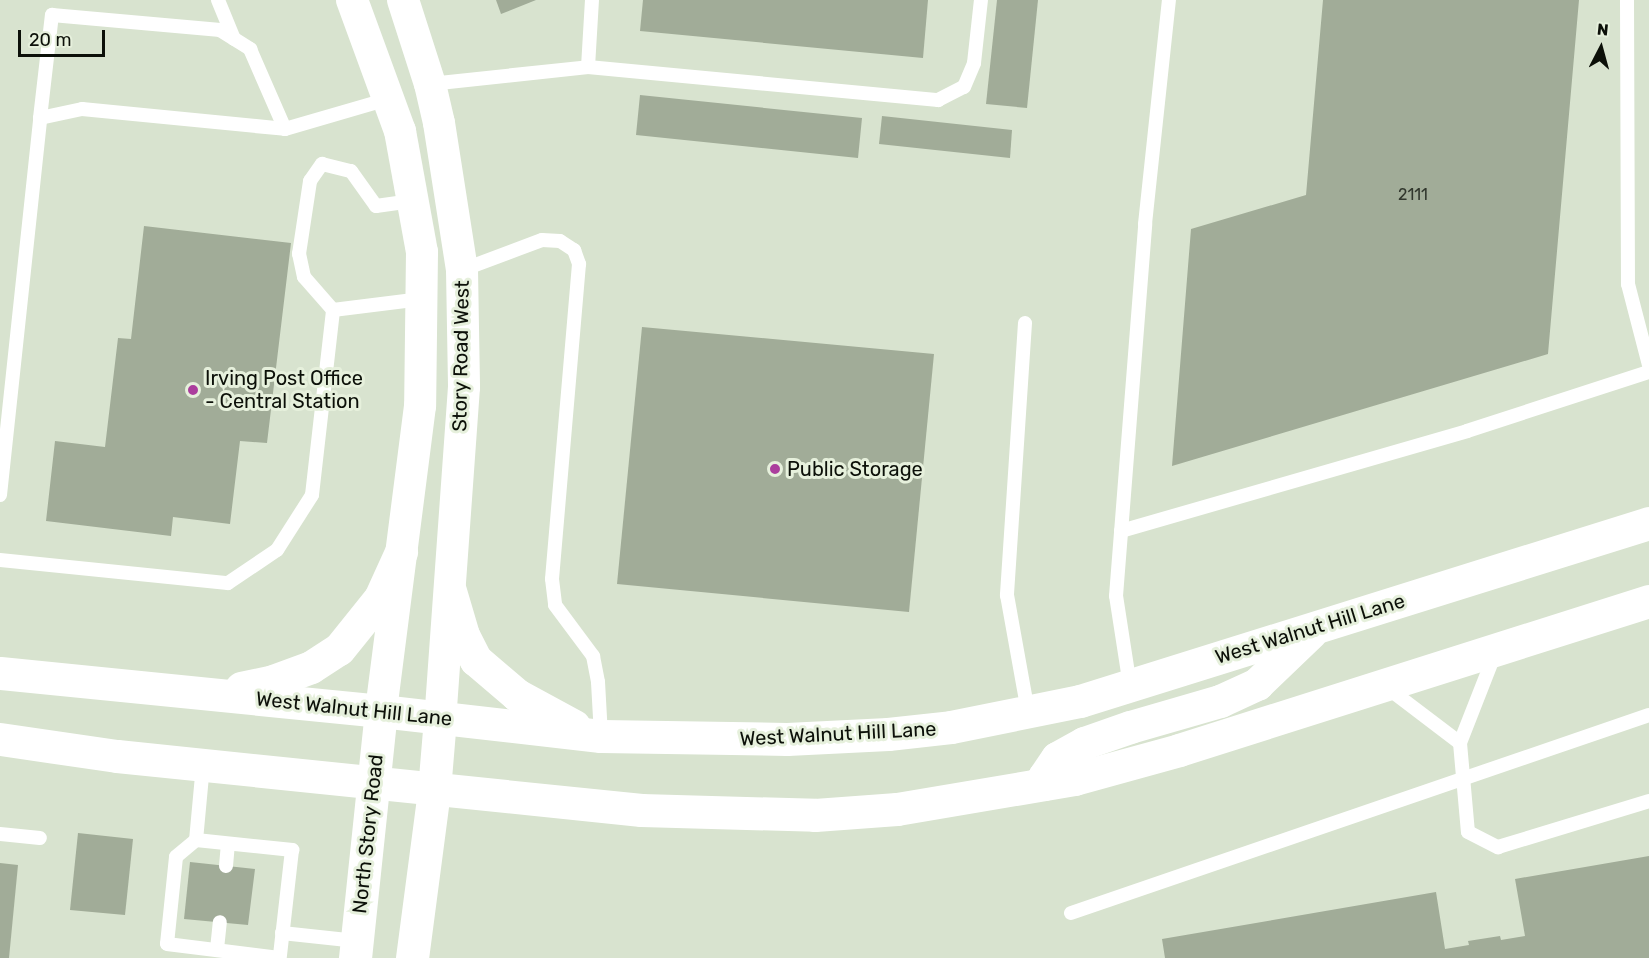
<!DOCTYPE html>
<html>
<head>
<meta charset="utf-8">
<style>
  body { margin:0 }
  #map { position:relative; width:1649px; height:958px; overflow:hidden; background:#d8e3cf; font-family:Rubik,sans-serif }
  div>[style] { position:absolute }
  .building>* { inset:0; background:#a1ac98 }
  .service>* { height:14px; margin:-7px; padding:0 7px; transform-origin:7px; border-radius:7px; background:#fff }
  .tertiary>* { height:32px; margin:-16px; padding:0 16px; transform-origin:16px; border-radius:16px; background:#fff }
  .secondary>* { height:33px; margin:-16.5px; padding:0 16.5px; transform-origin:16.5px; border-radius:16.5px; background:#fff }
  .dots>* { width:16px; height:16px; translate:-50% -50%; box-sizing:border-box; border:3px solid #e6f0dc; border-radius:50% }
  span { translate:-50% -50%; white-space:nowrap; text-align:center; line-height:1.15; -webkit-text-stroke:6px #e6f0dc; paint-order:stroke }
  .number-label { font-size:16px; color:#31372d }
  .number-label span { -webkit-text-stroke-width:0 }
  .street-label { font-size:20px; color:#0c1009 }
  .poi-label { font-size:20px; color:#0c1009 }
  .left { translate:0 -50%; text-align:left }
  .north { position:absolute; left:1571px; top:18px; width:60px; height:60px; -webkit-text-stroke:4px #e6f0dc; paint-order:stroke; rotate:6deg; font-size:16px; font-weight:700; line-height:24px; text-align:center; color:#0c1009 }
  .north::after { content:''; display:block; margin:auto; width:21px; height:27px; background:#0c1009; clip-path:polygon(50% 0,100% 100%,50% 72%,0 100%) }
  .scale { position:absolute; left:18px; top:30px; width:87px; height:27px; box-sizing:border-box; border:3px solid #0c1009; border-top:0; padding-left:8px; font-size:18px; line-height:21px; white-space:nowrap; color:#0c1009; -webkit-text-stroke:4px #e6f0dc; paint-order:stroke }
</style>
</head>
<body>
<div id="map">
  <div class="building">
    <div style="clip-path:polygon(496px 0,536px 0,501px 14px)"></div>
    <div style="clip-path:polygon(643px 0,928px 0,923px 58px,640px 31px)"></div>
    <div style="clip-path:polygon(997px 0,1038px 0,1027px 108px,986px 104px)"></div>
    <div style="clip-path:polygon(1323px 0,1579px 0,1548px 354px,1172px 466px,1191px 229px,1306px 195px)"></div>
    <div style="clip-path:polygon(640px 95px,862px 118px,858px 158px,636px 135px)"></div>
    <div style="clip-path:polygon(882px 116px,1012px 130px,1010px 158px,879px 144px)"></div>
    <div style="clip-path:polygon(144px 226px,291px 243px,267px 443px,240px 441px,230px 524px,173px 517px,171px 536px,46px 521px,55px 441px,105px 447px,118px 338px,131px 339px)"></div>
    <div style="clip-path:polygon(642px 327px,934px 354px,909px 612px,617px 584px)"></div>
    <div style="clip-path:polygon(78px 833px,133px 839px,125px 915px,70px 910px)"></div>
    <div style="clip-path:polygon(1649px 856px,1649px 958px,1165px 958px,1162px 939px,1436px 892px,1445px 949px,1469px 945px,1468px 941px,1500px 936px,1501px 940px,1525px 936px,1515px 879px)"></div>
    <div style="clip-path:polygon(190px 862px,255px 869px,248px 925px,184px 919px)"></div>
    <div style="clip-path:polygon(0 863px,18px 865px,9px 958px,0 958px)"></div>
  </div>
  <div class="service">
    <div style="left:218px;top:0;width:42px;rotate:67.7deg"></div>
    <div style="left:1627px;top:0;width:284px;rotate:89.8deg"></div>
    <div style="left:1628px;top:284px;width:84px;rotate:75.5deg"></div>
    <div style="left:588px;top:67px;width:67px;rotate:-86.6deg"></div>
    <div style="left:430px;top:84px;width:159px;rotate:-6.1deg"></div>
    <div style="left:588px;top:67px;width:352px;rotate:5.4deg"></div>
    <div style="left:938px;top:100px;width:29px;rotate:-27deg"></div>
    <div style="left:964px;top:87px;width:26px;rotate:-67deg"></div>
    <div style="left:974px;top:63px;width:63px;rotate:-83.7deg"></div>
    <div style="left:40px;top:118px;width:104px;rotate:-83.4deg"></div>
    <div style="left:52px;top:15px;width:169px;rotate:5.1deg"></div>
    <div style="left:220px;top:30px;width:36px;rotate:32deg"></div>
    <div style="left:250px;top:49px;width:87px;rotate:66.4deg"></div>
    <div style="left:462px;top:270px;width:85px;rotate:-20.6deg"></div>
    <div style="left:542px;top:240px;width:18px;rotate:3deg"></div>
    <div style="left:560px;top:241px;width:17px;rotate:33deg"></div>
    <div style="left:574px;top:250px;width:15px;rotate:70deg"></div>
    <div style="left:579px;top:264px;width:316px;rotate:94.9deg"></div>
    <div style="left:552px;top:579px;width:26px;rotate:83deg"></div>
    <div style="left:555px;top:605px;width:64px;rotate:53.3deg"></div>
    <div style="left:593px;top:656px;width:26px;rotate:79deg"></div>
    <div style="left:598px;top:682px;width:54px;rotate:86.8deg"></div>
    <div style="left:333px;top:310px;width:44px;rotate:-131.3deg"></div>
    <div style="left:304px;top:277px;width:24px;rotate:-102deg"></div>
    <div style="left:299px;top:254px;width:74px;rotate:-81.4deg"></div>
    <div style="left:310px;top:181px;width:21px;rotate:-55deg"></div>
    <div style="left:322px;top:164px;width:30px;rotate:14deg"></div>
    <div style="left:351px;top:171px;width:43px;rotate:54.5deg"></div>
    <div style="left:376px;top:206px;width:36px;rotate:-8deg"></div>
    <div style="left:1025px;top:323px;width:273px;rotate:93.8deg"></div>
    <div style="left:1007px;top:595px;width:119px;rotate:79.8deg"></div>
    <div style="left:0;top:495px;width:379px;rotate:-83.9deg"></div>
    <div style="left:40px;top:118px;width:43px;rotate:-12.1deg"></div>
    <div style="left:82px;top:109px;width:204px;rotate:5.6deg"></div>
    <div style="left:285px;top:129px;width:107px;rotate:-16.2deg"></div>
    <div style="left:1121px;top:531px;width:360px;rotate:-16.1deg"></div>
    <div style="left:1467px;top:431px;width:191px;rotate:-18deg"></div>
    <div style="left:0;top:560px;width:229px;rotate:5.8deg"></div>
    <div style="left:228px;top:583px;width:59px;rotate:-34deg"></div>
    <div style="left:277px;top:550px;width:65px;rotate:-57.5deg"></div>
    <div style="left:312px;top:495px;width:186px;rotate:-83.5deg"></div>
    <div style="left:333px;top:310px;width:89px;rotate:-7.1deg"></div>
    <div style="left:1496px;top:651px;width:99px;rotate:111.4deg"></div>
    <div style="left:1460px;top:743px;width:89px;rotate:84.9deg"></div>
    <div style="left:1468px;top:832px;width:34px;rotate:27deg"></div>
    <div style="left:1498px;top:847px;width:158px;rotate:-16.9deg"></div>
    <div style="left:1130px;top:686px;width:91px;rotate:-98.8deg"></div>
    <div style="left:1116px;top:596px;width:373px;rotate:-85.5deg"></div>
    <div style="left:1145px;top:224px;width:225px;rotate:-83.9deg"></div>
    <div style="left:1385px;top:686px;width:94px;rotate:37.2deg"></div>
    <div style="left:203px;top:765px;width:75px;rotate:95.3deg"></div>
    <div style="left:196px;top:840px;width:26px;rotate:140deg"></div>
    <div style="left:176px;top:857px;width:87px;rotate:95.9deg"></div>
    <div style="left:167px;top:944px;width:113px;rotate:7.1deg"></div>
    <div style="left:0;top:834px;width:40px;rotate:5.7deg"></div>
    <div style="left:196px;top:840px;width:97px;rotate:5.9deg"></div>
    <div style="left:292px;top:850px;width:107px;rotate:96.5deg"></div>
    <div style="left:226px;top:866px;width:22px;rotate:-85deg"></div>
    <div style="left:1071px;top:913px;width:611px;rotate:-18.91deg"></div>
    <div style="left:282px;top:933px;width:75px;rotate:6.1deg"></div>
    <div style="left:217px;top:949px;width:27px;rotate:-84deg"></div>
  </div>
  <div class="tertiary">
    <div style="left:352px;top:0;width:140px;rotate:69.9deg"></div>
    <div style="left:400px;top:131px;width:123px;rotate:79.7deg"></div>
    <div style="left:422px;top:252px;width:154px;rotate:90.7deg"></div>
    <div style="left:420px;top:406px;width:307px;rotate:97.3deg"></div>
    <div style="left:403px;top:0;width:88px;rotate:72.2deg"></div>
    <div style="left:430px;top:84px;width:40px;rotate:77deg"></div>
    <div style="left:439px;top:123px;width:149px;rotate:81.1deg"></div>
    <div style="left:462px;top:270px;width:117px;rotate:89deg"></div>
    <div style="left:464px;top:387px;width:332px;rotate:94.1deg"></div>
  </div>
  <div class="secondary">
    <div style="left:450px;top:591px;width:46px;rotate:73.5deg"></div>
    <div style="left:463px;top:635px;width:28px;rotate:63deg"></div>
    <div style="left:476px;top:660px;width:54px;rotate:40.5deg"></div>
    <div style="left:517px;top:695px;width:65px;rotate:28.5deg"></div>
    <div style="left:0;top:673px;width:383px;rotate:5.7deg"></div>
    <div style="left:381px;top:711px;width:221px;rotate:6.5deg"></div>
    <div style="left:601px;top:736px;width:186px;rotate:0.9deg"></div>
    <div style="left:787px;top:739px;width:101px;rotate:-2.8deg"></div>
    <div style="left:888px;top:734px;width:63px;rotate:-6.3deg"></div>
    <div style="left:951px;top:727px;width:132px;rotate:-11.4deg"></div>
    <div style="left:1080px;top:701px;width:596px;rotate:-17.37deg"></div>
    <div style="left:241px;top:688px;width:33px;rotate:-12deg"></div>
    <div style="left:273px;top:681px;width:40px;rotate:-20.2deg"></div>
    <div style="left:311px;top:667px;width:33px;rotate:-33deg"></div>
    <div style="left:339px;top:649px;width:65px;rotate:-51.2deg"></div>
    <div style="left:380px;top:598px;width:51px;rotate:-65.5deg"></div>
    <div style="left:0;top:739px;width:118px;rotate:8.3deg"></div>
    <div style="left:117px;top:756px;width:527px;rotate:5.88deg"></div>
    <div style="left:641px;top:810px;width:174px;rotate:1.6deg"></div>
    <div style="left:815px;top:815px;width:82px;rotate:-4.2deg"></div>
    <div style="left:897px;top:809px;width:180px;rotate:-9.6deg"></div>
    <div style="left:1074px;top:779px;width:109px;rotate:-15.4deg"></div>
    <div style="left:1179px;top:750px;width:493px;rotate:-17.6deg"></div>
    <div style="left:1044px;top:784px;width:7px;rotate:-90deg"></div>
    <div style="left:1044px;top:777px;width:23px;rotate:-56deg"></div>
    <div style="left:1057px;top:758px;width:31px;rotate:-29deg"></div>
    <div style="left:1084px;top:743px;width:49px;rotate:-19.2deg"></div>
    <div style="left:1130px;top:727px;width:94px;rotate:-16.1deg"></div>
    <div style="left:1220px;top:701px;width:41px;rotate:-24.7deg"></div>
    <div style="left:1257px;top:684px;width:75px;rotate:-43.9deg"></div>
    <div style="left:355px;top:958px;width:248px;rotate:-84deg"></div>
    <div style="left:412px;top:958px;width:169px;rotate:-82.5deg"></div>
    <div style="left:434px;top:790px;width:72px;rotate:-85.2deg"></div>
  </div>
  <div class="dots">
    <div style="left:193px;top:390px;background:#ab3e9d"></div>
    <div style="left:775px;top:469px;background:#ab3e9d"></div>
  </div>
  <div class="number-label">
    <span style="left:1413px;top:195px">2111</span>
  </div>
  <div class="street-label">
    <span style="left:461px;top:356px;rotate:-89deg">Story Road West</span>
    <span style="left:1310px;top:629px;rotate:-17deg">West Walnut Hill Lane</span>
    <span style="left:354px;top:709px;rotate:6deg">West Walnut Hill Lane</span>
    <span style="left:838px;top:734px;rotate:-3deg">West Walnut Hill Lane</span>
    <span style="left:368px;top:834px;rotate:-84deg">North Story Road</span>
  </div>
  <div class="poi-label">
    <span class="left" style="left:205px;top:390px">Irving Post Office<br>- Central Station</span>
    <span class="left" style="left:787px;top:469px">Public Storage</span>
  </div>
  <div class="north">N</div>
  <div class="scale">20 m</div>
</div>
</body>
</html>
